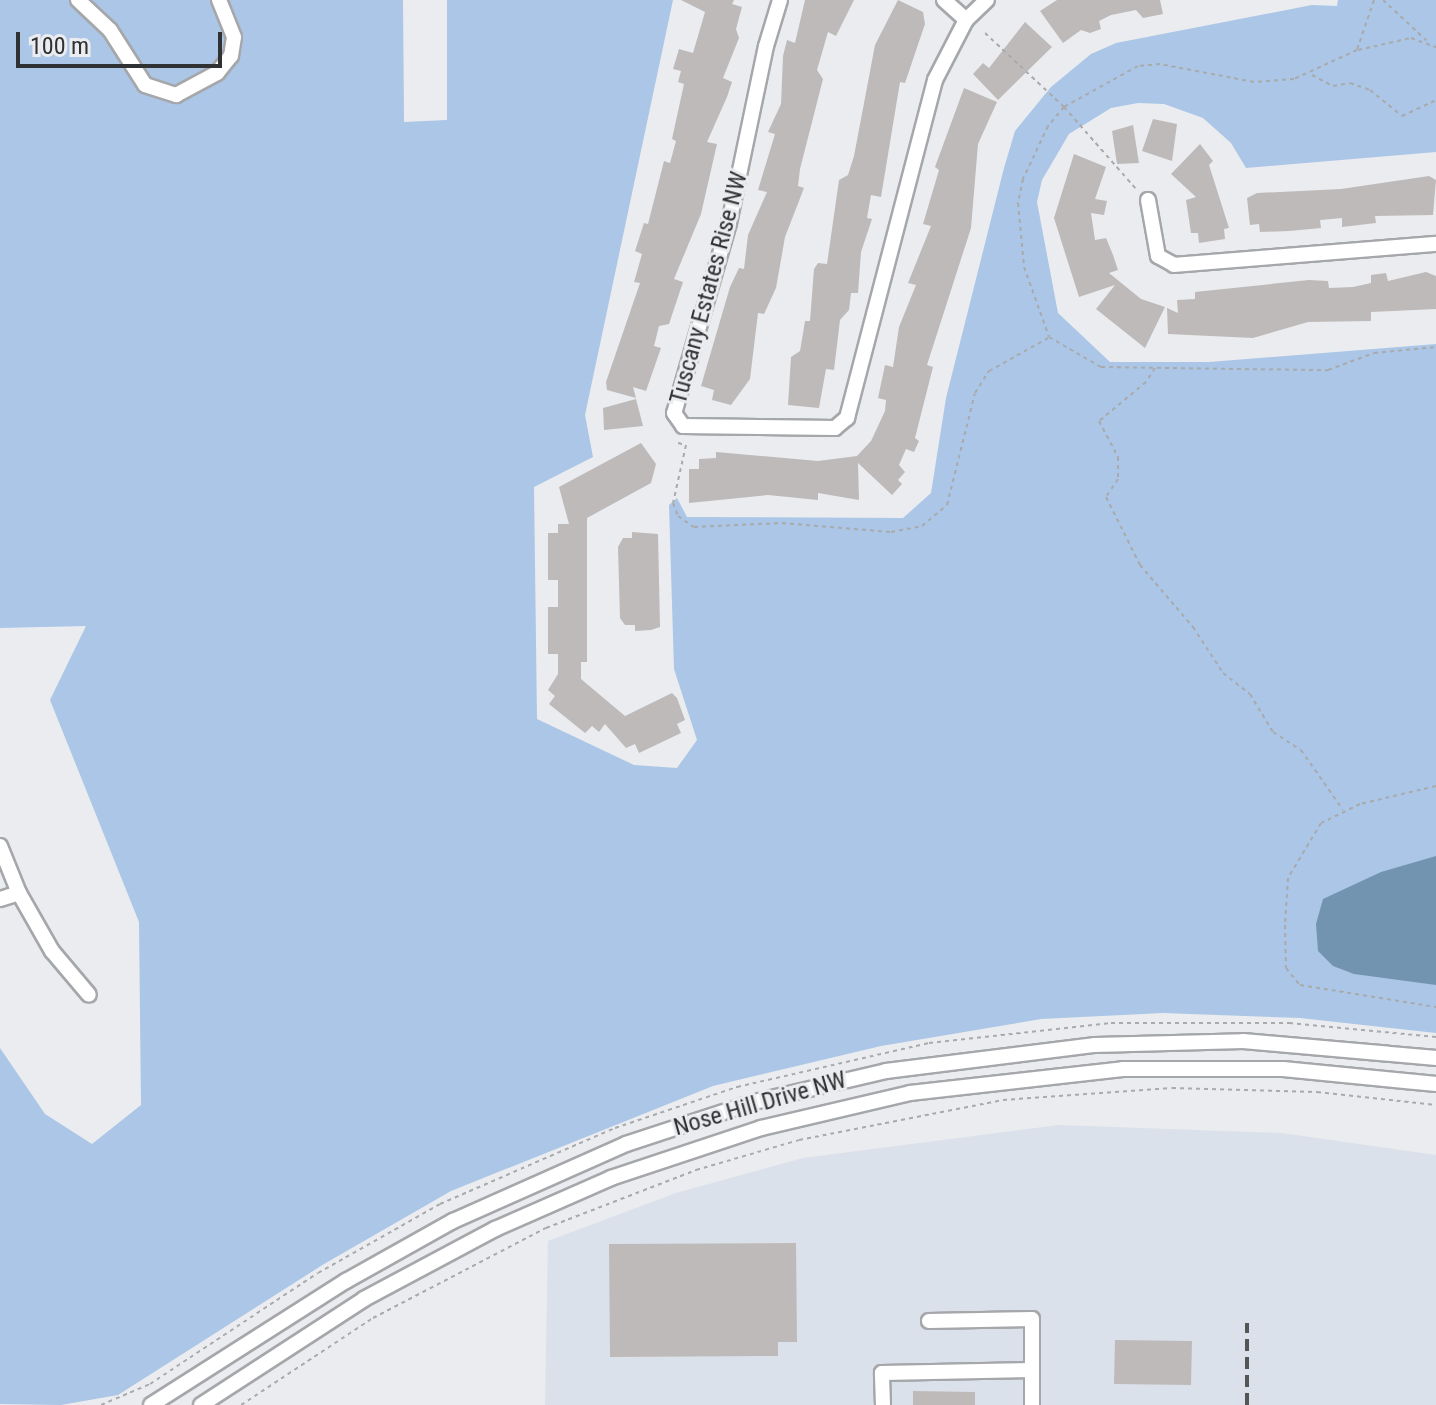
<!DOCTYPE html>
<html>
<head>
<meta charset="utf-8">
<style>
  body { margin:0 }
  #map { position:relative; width:1436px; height:1405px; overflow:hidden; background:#eaecef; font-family:"Roboto Condensed",sans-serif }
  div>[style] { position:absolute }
  .built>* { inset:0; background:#dbe1ea }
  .green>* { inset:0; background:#abc6e6 }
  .water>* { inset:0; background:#7394b1 }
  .building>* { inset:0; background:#bebab9 }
  .path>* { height:2px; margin-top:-1px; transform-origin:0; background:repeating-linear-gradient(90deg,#a8aaac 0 4px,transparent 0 8px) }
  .roads { filter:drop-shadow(2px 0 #a5a7aa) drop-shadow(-2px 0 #a5a7aa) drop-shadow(0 2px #a5a7aa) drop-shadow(0 -2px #a5a7aa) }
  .minor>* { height:14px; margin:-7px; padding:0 7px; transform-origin:7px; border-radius:7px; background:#fff }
  .rail>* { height:4px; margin-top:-2px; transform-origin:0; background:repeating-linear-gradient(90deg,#545556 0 12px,transparent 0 18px) }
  span { translate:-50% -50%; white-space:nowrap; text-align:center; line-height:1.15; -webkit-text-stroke:6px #eaecef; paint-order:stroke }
  .street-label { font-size:24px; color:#303132 }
  .scale { position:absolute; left:16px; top:32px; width:206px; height:36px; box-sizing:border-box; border:4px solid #303132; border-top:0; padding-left:10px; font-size:24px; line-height:28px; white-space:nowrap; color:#303132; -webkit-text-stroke:6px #eaecef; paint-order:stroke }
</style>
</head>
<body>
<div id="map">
  <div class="built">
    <div style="clip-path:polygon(1059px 1125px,1282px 1133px,1436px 1155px,1436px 1405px,545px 1405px,548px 1241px,676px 1193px,803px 1158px)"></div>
  </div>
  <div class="green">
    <div style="clip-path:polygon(0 0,403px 0,404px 122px,447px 120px,447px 0,673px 0,585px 415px,593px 457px,534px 487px,537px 719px,634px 765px,677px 768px,697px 740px,674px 669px,669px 505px,677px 498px,687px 517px,903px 518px,931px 493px,946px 398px,1004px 168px,1015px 131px,1051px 87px,1091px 54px,1116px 43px,1312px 5px,1337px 6px,1338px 0,1436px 0,1436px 152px,1246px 168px,1231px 143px,1203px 118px,1164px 104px,1138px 103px,1111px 108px,1069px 134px,1042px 180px,1037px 202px,1058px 313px,1110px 362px,1209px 362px,1436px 344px,1436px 1033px,1300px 1018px,1163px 1013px,1041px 1019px,881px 1046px,713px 1086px,451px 1191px,324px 1264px,118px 1395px,61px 1405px,0 1404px,0 1048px,45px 1114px,92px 1144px,141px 1105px,139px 922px,50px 700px,86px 626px,0 628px)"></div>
  </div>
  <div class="water">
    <div style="clip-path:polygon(1436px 856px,1436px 985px,1354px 974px,1333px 966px,1318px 951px,1316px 924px,1323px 899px,1381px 872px)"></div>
  </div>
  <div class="building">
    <div style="clip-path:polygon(681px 0,734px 0,732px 4px,742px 7px,736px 29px,739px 38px,723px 78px,732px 82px,727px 97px,707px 142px,717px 144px,701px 214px,674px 279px,683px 282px,669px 324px,659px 326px,654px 346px,661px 348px,646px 391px,633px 387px,636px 398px,607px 390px,606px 382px,640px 283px,634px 282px,642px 254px,635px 251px,644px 223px,648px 224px,664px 161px,670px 163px,676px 141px,672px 139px,684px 84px,678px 82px,681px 71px,673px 69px,679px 49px,693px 53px,705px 12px)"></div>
    <div style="clip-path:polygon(805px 0,854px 0,836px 36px,828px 32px,817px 70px,823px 79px,800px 169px,798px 186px,804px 188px,785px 237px,776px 288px,764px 314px,758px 313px,750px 379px,731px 405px,712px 400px,714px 390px,701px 386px,730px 287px,739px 268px,744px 269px,748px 235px,767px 192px,758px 190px,775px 134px,768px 132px,781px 104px,783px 56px,787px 40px,795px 43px)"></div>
    <div style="clip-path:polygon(898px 0,923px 12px,925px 24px,905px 83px,900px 82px,881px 197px,871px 195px,867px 218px,872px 219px,861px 252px,858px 293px,851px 293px,849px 310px,840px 320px,834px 370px,826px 369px,819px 408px,788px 405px,791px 357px,800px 351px,805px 321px,810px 321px,814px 269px,818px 263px,827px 264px,839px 180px,848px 175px,854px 156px,875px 45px)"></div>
    <div style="clip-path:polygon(1057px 0,1160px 0,1163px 14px,1143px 18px,1136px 10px,1111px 15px,1099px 21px,1101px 29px,1090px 33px,1081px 30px,1063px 43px,1040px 11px)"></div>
    <div style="clip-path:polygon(1025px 22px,1052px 47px,998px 100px,973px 74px,983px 63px,989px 68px)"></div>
    <div style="clip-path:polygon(964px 88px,997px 102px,978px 144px,971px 228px,927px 365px,933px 367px,915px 438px,919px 441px,914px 452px,906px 449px,899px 465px,905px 472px,898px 480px,902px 484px,892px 495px,858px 463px,859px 500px,818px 493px,818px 500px,768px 495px,689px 503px,689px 469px,699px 469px,699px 459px,716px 458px,716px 452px,818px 461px,857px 456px,871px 441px,885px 411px,886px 400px,878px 398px,885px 365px,893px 367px,899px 327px,916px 285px,908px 283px,931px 226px,923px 224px,939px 170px,935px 167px)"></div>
    <div style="clip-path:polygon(1153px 119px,1177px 124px,1172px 161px,1142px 151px)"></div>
    <div style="clip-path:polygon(1133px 125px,1139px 163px,1117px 164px,1112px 131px)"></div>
    <div style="clip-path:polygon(1200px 144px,1213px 161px,1209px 165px,1229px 228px,1224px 229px,1225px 239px,1199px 243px,1198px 233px,1191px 233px,1186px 200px,1196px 197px,1171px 174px)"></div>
    <div style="clip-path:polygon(1074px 154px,1106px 167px,1095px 199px,1107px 201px,1104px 215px,1091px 213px,1095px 240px,1106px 238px,1113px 255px,1118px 270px,1109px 273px,1141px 299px,1165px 307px,1145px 348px,1096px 309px,1115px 285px,1079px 297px,1054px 218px)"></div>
    <div style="clip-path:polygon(1429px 176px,1436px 180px,1433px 215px,1375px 216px,1376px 223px,1342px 227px,1342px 218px,1320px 220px,1321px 228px,1289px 231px,1260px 232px,1259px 224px,1250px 225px,1247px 198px,1257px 193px,1341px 189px)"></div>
    <div style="clip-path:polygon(1426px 272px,1436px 276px,1436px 309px,1371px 312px,1371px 321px,1308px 322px,1253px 338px,1168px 334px,1167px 308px,1178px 313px,1177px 300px,1195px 299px,1195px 292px,1309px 280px,1328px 281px,1329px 288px,1353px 287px,1371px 283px,1371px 275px,1386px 273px,1388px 281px)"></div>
    <div style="clip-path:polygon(636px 399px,643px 426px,604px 430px,603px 408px)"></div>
    <div style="clip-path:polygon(641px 443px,656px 464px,651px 483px,587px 518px,587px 662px,581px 662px,581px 679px,625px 716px,672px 693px,677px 698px,685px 720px,677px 724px,681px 733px,639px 753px,635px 744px,626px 748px,605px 724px,599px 732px,592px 726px,585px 733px,549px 704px,555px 696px,548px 690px,558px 674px,558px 654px,548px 654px,548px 607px,558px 607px,558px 580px,548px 580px,548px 533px,558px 533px,558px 524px,569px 524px,559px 487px)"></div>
    <div style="clip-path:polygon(632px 532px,658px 534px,660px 627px,651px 630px,635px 631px,635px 625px,625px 625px,620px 618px,618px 547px,623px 538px,632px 538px)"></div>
    <div style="clip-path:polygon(796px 1243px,797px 1342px,778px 1342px,778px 1356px,610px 1357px,609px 1244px)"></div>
    <div style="clip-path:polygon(1115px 1340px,1192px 1341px,1191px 1385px,1114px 1384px)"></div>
    <div style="clip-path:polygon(913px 1391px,975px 1392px,975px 1405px,913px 1405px)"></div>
  </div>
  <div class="path">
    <div style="left:1374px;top:0;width:53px;rotate:108.8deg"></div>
    <div style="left:1357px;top:50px;width:69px;rotate:155.3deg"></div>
    <div style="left:1294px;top:79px;width:40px;rotate:175.7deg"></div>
    <div style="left:1254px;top:82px;width:96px;rotate:-169.2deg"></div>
    <div style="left:1160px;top:64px;width:22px;rotate:175deg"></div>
    <div style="left:1138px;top:66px;width:85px;rotate:151deg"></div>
    <div style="left:1064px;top:107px;width:25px;rotate:130deg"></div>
    <div style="left:1048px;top:126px;width:59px;rotate:115.3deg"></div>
    <div style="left:1023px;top:179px;width:25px;rotate:102deg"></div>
    <div style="left:1018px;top:203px;width:64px;rotate:84.6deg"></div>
    <div style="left:1024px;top:267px;width:74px;rotate:70.3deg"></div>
    <div style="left:1049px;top:337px;width:60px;rotate:30deg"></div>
    <div style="left:1101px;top:367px;width:227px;rotate:0.8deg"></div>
    <div style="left:1328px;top:370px;width:49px;rotate:-20.3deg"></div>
    <div style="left:1374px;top:353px;width:62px;rotate:-5.5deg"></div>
    <div style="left:1383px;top:0;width:59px;rotate:42.9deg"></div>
    <div style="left:985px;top:33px;width:108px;rotate:43.1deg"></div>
    <div style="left:1064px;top:107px;width:111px;rotate:48.7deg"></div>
    <div style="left:1358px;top:50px;width:54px;rotate:-12.8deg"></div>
    <div style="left:1411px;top:38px;width:27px;rotate:20deg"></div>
    <div style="left:1312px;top:75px;width:24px;rotate:28deg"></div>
    <div style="left:1333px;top:86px;width:17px;rotate:-10deg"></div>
    <div style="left:1350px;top:83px;width:21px;rotate:19deg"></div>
    <div style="left:1370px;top:90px;width:41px;rotate:39.1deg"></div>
    <div style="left:1402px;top:116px;width:38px;rotate:-25deg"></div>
    <div style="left:1155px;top:368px;width:17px;rotate:123deg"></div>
    <div style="left:1146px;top:382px;width:61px;rotate:140.3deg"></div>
    <div style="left:1099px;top:421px;width:41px;rotate:62.2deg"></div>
    <div style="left:1118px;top:457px;width:22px;rotate:90deg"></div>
    <div style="left:1118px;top:479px;width:22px;rotate:124deg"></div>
    <div style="left:1106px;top:497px;width:76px;rotate:63.4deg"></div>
    <div style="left:1140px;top:565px;width:82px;rotate:49.5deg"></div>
    <div style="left:1193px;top:627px;width:55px;rotate:56.9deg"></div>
    <div style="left:1223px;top:673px;width:34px;rotate:38deg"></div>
    <div style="left:1250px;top:694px;width:44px;rotate:58.8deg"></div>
    <div style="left:1273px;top:732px;width:33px;rotate:33deg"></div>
    <div style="left:1301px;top:750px;width:73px;rotate:55deg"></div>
    <div style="left:678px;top:443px;width:8px;rotate:14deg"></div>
    <div style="left:686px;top:445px;width:59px;rotate:102.6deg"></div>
    <div style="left:673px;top:503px;width:14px;rotate:69deg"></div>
    <div style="left:678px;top:516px;width:19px;rotate:35deg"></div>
    <div style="left:694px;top:527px;width:88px;rotate:-2.6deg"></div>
    <div style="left:782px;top:523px;width:109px;rotate:4.7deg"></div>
    <div style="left:891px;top:532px;width:32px;rotate:-11deg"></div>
    <div style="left:922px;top:526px;width:33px;rotate:-40deg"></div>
    <div style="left:947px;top:505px;width:115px;rotate:-76deg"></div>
    <div style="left:975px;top:393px;width:26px;rotate:-58deg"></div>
    <div style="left:989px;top:371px;width:68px;rotate:-29.2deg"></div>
    <div style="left:1436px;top:786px;width:78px;rotate:166.7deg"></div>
    <div style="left:1360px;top:804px;width:43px;rotate:154deg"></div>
    <div style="left:1321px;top:823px;width:64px;rotate:121deg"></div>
    <div style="left:1288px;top:878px;width:47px;rotate:93.7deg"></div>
    <div style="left:1285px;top:925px;width:43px;rotate:88.7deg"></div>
    <div style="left:1286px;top:968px;width:22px;rotate:51deg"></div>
    <div style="left:1300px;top:985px;width:138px;rotate:9.2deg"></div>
    <div style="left:101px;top:1405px;width:53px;rotate:-23.2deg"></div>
    <div style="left:150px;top:1384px;width:201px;rotate:-33.5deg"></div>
    <div style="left:318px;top:1273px;width:140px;rotate:-29.5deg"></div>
    <div style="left:440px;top:1204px;width:191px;rotate:-23.5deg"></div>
    <div style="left:615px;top:1128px;width:129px;rotate:-18.6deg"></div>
    <div style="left:737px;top:1087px;width:197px;rotate:-12.9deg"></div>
    <div style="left:929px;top:1043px;width:183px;rotate:-6.3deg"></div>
    <div style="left:1111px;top:1023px;width:178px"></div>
    <div style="left:1289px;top:1023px;width:148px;rotate:5.4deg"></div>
    <div style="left:241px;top:1405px;width:158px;rotate:-33.4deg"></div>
    <div style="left:373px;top:1318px;width:195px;rotate:-27.5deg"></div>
    <div style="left:546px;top:1228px;width:161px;rotate:-21.1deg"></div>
    <div style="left:696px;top:1170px;width:107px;rotate:-16.2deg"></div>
    <div style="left:799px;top:1140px;width:208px;rotate:-11.1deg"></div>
    <div style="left:1003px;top:1100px;width:169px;rotate:-4.1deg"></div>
    <div style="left:1172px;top:1088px;width:145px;rotate:1.6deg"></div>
    <div style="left:1317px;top:1092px;width:120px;rotate:6.2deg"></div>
  </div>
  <div class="roads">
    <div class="minor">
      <div style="left:78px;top:0;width:44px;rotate:43.2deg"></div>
      <div style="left:110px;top:30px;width:65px;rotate:57.5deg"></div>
      <div style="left:145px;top:85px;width:33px;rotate:18deg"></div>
      <div style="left:176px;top:95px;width:47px;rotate:-28.2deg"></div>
      <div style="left:217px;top:73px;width:22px;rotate:-51deg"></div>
      <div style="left:231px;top:56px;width:19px;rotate:-81deg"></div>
      <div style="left:234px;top:37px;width:40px;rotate:-112deg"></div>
      <div style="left:780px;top:0;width:48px;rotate:106.9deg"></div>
      <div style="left:766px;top:46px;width:181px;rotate:101.8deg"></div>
      <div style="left:729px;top:223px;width:198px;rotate:106.1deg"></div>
      <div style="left:674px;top:413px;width:16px;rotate:55deg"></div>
      <div style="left:683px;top:426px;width:152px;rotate:0.8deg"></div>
      <div style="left:835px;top:428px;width:16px;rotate:-40deg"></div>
      <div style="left:847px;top:418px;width:349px;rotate:-75.4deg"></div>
      <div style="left:935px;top:80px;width:68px;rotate:-62.7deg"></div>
      <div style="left:966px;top:20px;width:29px;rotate:-44deg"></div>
      <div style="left:944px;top:0;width:30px;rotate:42deg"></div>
      <div style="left:1148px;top:200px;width:57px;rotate:79.9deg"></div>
      <div style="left:1158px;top:256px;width:18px;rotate:29deg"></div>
      <div style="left:1174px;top:265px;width:263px;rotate:-4.6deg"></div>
      <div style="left:0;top:846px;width:51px;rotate:68deg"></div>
      <div style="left:19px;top:893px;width:20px;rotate:162deg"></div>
      <div style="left:19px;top:893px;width:67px;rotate:60.4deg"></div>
      <div style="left:52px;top:951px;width:57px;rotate:49.9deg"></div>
      <div style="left:929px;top:1321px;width:103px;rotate:-1.1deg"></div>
      <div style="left:1032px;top:1319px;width:86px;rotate:90deg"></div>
      <div style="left:151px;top:1405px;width:231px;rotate:-32.5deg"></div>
      <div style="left:346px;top:1281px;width:123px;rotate:-29.3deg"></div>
      <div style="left:453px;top:1221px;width:189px;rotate:-24deg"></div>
      <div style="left:626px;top:1144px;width:135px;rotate:-18.2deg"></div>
      <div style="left:754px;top:1102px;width:136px;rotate:-13.2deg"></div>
      <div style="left:886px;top:1071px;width:211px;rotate:-7.1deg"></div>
      <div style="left:1095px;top:1045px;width:148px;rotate:-1.5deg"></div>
      <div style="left:1243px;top:1041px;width:194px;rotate:5deg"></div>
      <div style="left:201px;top:1405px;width:194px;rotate:-33deg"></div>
      <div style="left:364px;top:1299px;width:149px;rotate:-28.1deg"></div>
      <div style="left:495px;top:1229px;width:127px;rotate:-23.7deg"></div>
      <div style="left:611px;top:1178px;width:158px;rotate:-18.4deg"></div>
      <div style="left:761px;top:1128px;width:153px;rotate:-13.2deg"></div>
      <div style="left:910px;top:1093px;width:214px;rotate:-6.4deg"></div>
      <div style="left:1123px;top:1069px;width:160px"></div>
      <div style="left:1283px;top:1069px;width:154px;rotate:5.6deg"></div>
      <div style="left:883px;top:1405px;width:32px;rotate:-92deg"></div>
      <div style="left:882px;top:1373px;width:150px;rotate:-1.1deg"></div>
    </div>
  </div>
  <div class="rail">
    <div style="left:1247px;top:1405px;width:82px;rotate:-90deg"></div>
  </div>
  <div class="street-label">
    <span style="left:709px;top:288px;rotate:-75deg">Tuscany Estates Rise NW</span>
    <span style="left:760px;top:1104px;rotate:-16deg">Nose Hill Drive NW</span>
  </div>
  <div class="scale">100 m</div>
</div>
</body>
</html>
